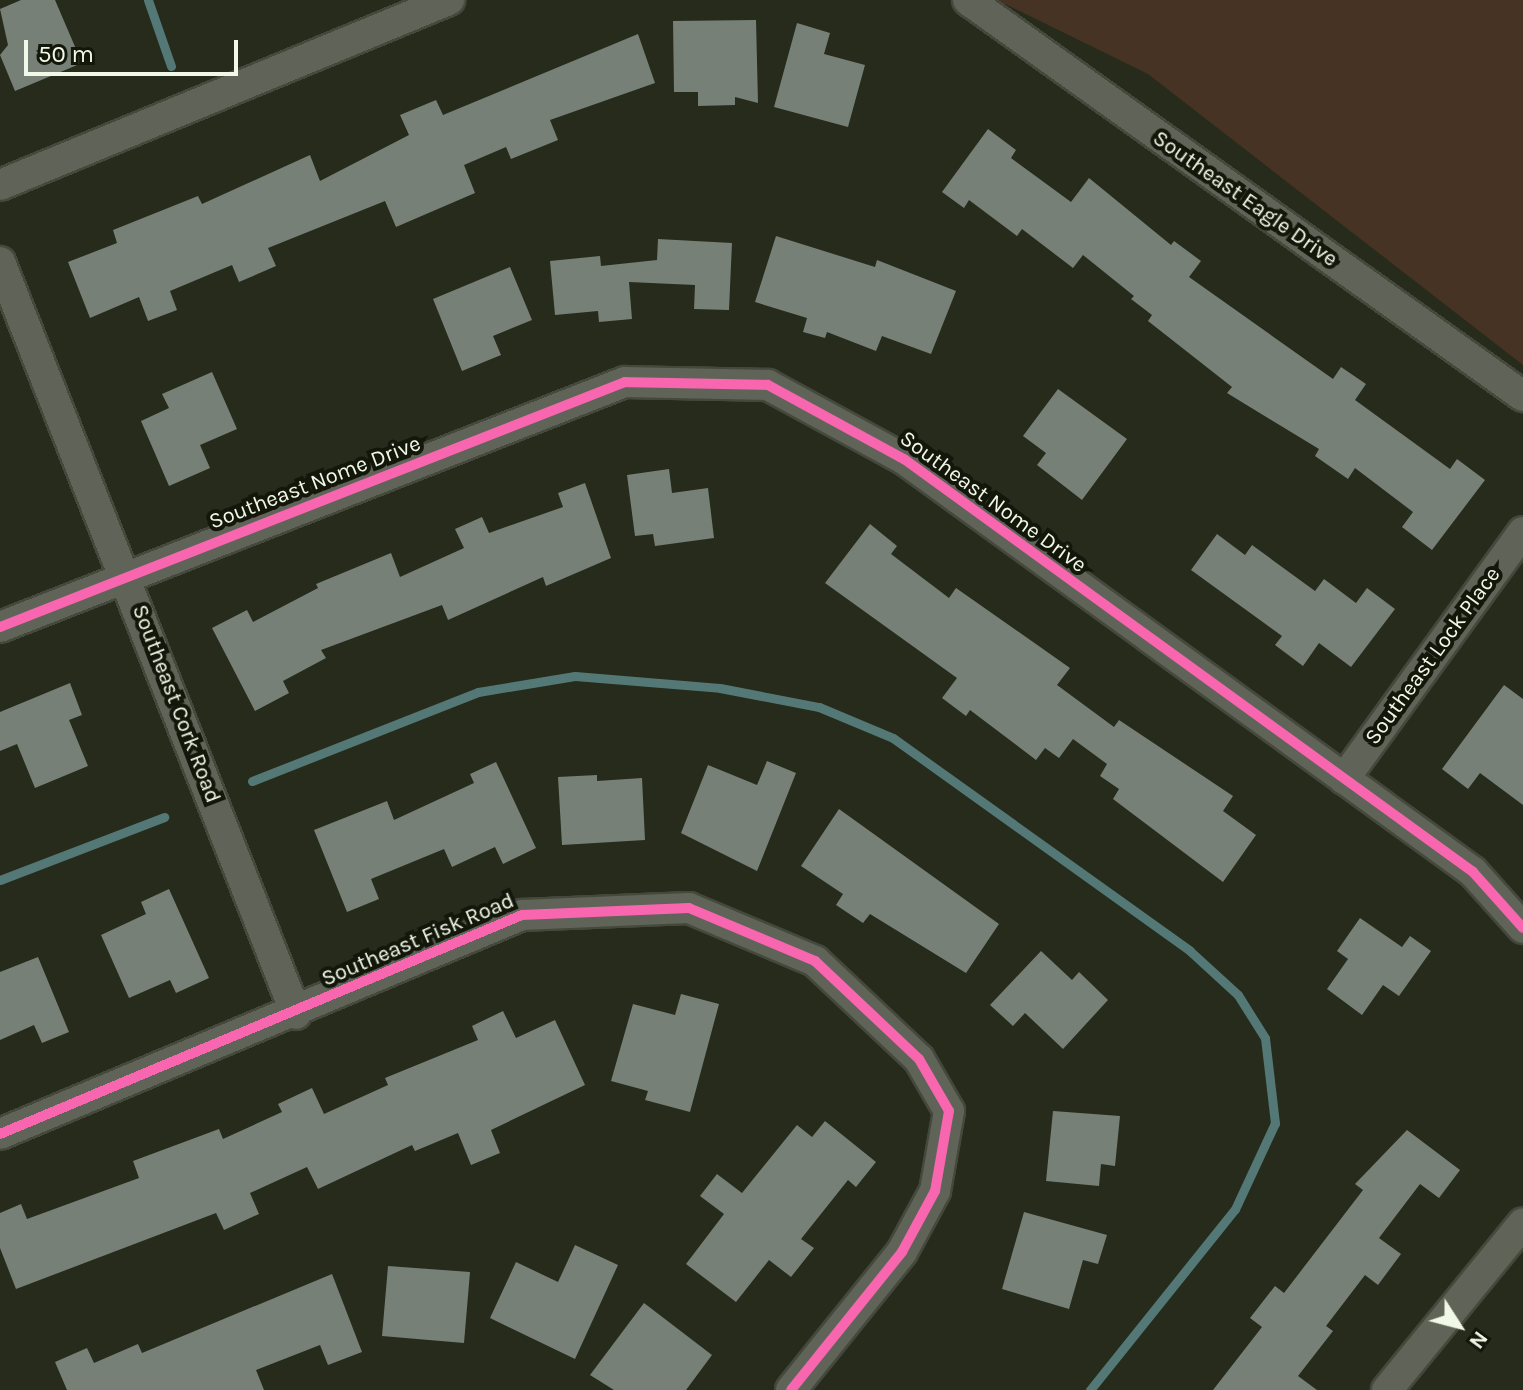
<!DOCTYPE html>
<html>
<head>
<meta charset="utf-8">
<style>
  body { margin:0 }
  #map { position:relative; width:1523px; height:1390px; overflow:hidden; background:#262b1c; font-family:Karla,sans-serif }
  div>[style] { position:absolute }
  .green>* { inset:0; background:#463324 }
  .stream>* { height:9px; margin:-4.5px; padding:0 4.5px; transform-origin:4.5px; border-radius:4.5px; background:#537875 }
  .building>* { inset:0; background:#778076 }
  .roads { filter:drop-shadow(2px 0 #44493c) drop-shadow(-2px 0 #44493c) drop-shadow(0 2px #44493c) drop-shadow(0 -2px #44493c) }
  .minor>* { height:30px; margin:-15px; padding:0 15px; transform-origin:15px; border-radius:15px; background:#5f6358 }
  .cycleway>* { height:10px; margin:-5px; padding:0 5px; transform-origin:5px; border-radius:5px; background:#f766af }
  span { translate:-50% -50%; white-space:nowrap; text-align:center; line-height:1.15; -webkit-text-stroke:8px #13170b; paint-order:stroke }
  .street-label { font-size:22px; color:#f1f8e7 }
  .north { position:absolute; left:1419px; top:1286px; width:80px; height:80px; -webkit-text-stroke:6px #13170b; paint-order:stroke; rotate:126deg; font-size:22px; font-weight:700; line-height:32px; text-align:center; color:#f1f8e7 }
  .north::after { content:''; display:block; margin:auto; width:28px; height:36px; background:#f1f8e7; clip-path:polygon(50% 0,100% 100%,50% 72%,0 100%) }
  .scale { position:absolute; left:24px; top:40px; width:214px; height:36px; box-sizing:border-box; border:4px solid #f1f8e7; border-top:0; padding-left:10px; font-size:24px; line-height:28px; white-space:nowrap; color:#f1f8e7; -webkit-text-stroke:6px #13170b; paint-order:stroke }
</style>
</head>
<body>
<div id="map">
  <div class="green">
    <div style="clip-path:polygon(997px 0,1523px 0,1523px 365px,1148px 74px)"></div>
  </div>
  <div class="stream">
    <div style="left:148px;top:0;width:70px;rotate:70.8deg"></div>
    <div style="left:252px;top:781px;width:243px;rotate:-21.5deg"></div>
    <div style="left:478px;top:692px;width:98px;rotate:-9.4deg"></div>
    <div style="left:575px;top:676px;width:145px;rotate:4.7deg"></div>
    <div style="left:720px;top:688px;width:101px;rotate:10.9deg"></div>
    <div style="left:819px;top:707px;width:80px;rotate:22.7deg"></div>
    <div style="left:893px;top:738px;width:365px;rotate:35.6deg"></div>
    <div style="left:1190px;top:951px;width:65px;rotate:42.5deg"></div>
    <div style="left:1238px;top:995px;width:51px;rotate:57.9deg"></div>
    <div style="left:1265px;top:1038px;width:86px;rotate:83.3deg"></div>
    <div style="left:1275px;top:1123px;width:95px;rotate:114.9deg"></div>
    <div style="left:1235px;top:1209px;width:232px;rotate:128.7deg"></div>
    <div style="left:0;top:880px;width:176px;rotate:-21deg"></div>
  </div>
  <div class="building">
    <div style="clip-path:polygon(21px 0,55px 0,82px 63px,15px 91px,0 55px,8px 45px,0 9px)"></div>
    <div style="clip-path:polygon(756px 20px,758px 103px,735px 97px,735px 105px,698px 106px,698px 92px,674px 92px,673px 21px)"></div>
    <div style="clip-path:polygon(797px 23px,830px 33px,824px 54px,865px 65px,848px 127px,774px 107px)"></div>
    <div style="clip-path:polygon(638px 34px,655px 83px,550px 120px,558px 140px,511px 159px,506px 147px,464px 165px,475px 193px,396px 227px,385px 201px,268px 248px,276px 266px,239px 282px,232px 265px,170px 291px,177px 310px,148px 321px,139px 297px,90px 318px,68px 262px,117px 243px,113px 230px,198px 196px,202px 204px,310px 155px,320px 181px,409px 135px,400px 115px,436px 100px,443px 115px)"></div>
    <div style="clip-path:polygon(988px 129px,1016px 150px,1011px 158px,1071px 202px,1089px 178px,1171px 245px,1174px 241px,1201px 261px,1189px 277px,1333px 379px,1341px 367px,1366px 384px,1355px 400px,1450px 469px,1457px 459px,1485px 480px,1432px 550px,1402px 527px,1413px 512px,1355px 468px,1348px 479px,1315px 456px,1319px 449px,1227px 393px,1232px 387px,1148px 321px,1152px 315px,1131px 299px,1134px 296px,1083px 255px,1073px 268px,1022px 229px,1017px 236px,969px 200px,964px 208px,942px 192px)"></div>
    <div style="clip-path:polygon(776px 236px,875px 267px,877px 260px,956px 291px,931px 354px,882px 336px,876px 351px,827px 332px,825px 338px,803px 332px,807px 318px,755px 302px)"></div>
    <div style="clip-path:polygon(658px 239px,732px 243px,729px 310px,694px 309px,695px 285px,629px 282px,632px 319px,599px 322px,598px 311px,555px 315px,550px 261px,600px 256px,601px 266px,657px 260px)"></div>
    <div style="clip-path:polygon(510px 267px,532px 320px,493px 336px,501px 355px,462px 371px,433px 299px)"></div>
    <div style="clip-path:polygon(212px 372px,237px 429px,200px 445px,210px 468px,169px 486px,141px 421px,169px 408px,162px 394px)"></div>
    <div style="clip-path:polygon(1058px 389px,1127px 439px,1082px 500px,1037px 465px,1046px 453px,1023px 436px)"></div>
    <div style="clip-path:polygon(669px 469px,672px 493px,708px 488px,714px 538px,655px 546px,653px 534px,635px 536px,627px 475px)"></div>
    <div style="clip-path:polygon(585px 483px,611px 558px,546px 586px,543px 577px,448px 620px,442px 605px,321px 650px,326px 658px,283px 681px,289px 693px,255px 711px,212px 628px,247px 610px,253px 622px,318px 588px,316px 584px,391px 553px,400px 577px,464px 548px,455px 529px,482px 517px,489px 533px,563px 507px,558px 493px)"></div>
    <div style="clip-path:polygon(870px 524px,897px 546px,891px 554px,949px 598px,956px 588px,1070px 668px,1057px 685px,1114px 727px,1119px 720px,1233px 796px,1223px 811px,1256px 835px,1223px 882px,1113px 799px,1119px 789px,1100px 776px,1107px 764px,1073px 739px,1059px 758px,1045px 748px,1036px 760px,970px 710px,966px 716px,942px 698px,957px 678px,825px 583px)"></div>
    <div style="clip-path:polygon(1217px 534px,1245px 555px,1252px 545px,1315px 591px,1324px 579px,1356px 603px,1367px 588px,1395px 609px,1351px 667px,1319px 643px,1303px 666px,1275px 645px,1282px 636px,1191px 570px)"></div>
    <div style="clip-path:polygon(70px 683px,82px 715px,69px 720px,88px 766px,35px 788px,17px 744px,0 751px,0 712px)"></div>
    <div style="clip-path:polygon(1504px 685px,1523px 699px,1523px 805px,1480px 773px,1468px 789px,1442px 769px)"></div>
    <div style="clip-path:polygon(767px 761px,796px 773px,757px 871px,681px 833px,708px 765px,757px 785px)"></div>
    <div style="clip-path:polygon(496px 762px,536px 848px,503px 864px,495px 847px,452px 867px,444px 849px,371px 879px,379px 899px,347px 912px,314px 830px,387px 801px,394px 820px,474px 783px,470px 774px)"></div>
    <div style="clip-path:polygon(597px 775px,597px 781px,642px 778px,645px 840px,562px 845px,558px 777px)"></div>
    <div style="clip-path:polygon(839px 809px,999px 924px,966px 973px,870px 914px,863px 923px,836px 905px,843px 894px,801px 866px)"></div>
    <div style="clip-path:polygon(169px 889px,209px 978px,176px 993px,170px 980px,129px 998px,101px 935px,146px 914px,141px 902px)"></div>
    <div style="clip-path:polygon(1360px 918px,1402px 947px,1410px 936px,1431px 951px,1399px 996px,1383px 985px,1362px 1015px,1327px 989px,1348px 959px,1337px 951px)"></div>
    <div style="clip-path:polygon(1041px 951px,1072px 980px,1079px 972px,1108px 1000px,1063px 1049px,1025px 1013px,1013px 1026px,990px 1005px)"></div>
    <div style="clip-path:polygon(38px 957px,69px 1032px,42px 1043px,34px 1025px,0 1040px,0 972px)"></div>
    <div style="clip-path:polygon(681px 994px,719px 1004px,690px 1112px,645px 1100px,648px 1091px,611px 1081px,633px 1004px,675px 1015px)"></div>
    <div style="clip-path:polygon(503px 1011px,516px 1038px,555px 1020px,585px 1085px,491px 1130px,500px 1153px,471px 1165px,458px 1133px,415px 1151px,412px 1145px,318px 1189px,307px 1167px,250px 1193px,259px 1214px,224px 1230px,216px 1213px,16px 1289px,0 1248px,0 1213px,21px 1204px,27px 1219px,139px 1178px,133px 1161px,219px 1129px,223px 1139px,282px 1112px,278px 1104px,312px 1088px,324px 1114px,388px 1085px,385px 1078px,478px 1040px,472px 1026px)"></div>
    <div style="clip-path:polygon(1053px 1111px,1120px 1116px,1115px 1166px,1101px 1164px,1099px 1186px,1046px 1181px)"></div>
    <div style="clip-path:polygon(825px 1121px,876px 1162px,856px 1187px,848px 1180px,801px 1239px,814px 1248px,791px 1277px,769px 1260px,736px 1302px,686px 1264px,724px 1214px,700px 1196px,717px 1174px,742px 1193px,797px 1125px,812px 1137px)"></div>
    <div style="clip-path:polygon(1407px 1130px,1460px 1170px,1439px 1198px,1420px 1184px,1379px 1238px,1401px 1254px,1378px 1285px,1365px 1275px,1326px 1326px,1333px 1331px,1298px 1376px,1317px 1390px,1213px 1390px,1262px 1327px,1250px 1318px,1275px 1286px,1284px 1293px,1363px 1190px,1355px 1184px)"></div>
    <div style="clip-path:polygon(1024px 1212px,1107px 1235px,1098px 1264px,1083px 1260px,1069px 1309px,1002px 1289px)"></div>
    <div style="clip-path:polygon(575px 1245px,618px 1265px,575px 1359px,490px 1318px,516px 1262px,558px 1282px)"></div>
    <div style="clip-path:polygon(388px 1266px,470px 1272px,464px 1343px,382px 1336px)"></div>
    <div style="clip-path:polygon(332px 1274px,362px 1352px,328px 1365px,320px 1345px,256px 1370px,264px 1390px,67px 1390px,55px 1362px,87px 1348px,94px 1363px,138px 1344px,142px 1353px)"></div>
    <div style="clip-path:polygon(644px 1303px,712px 1355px,686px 1390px,614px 1390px,590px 1375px)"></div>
  </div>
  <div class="roads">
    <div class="minor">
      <div style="left:968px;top:0;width:682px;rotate:35.51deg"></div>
      <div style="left:0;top:185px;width:486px;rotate:-22.4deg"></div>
      <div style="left:0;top:262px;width:808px;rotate:68.51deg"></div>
      <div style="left:0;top:627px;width:671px;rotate:-21.41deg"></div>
      <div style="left:625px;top:382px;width:143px;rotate:1.2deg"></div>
      <div style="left:768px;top:385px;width:155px;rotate:28.6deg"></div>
      <div style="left:904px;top:459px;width:703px;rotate:35.97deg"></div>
      <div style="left:1473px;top:872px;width:75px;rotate:48.2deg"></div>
      <div style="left:1344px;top:779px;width:305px;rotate:-54.1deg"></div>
      <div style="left:0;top:1134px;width:566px;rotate:-22.76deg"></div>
      <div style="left:522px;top:915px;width:167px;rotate:-2.4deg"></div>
      <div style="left:689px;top:908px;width:137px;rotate:22.8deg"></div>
      <div style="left:815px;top:961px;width:143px;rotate:43.3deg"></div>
      <div style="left:919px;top:1059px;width:60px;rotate:60deg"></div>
      <div style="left:949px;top:1111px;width:81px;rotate:99.9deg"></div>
      <div style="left:935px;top:1191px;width:69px;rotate:118.4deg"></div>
      <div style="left:902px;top:1252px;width:177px;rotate:128.8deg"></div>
      <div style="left:1387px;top:1390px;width:215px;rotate:-50.8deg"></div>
    </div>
  </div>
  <div class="cycleway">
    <div style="left:0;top:627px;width:671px;rotate:-21.41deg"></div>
    <div style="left:625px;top:382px;width:143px;rotate:1.2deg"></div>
    <div style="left:768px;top:385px;width:155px;rotate:28.6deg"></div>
    <div style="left:904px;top:459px;width:703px;rotate:35.97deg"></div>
    <div style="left:1473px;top:872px;width:75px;rotate:48.2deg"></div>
    <div style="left:0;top:1134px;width:566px;rotate:-22.76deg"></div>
    <div style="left:522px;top:915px;width:167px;rotate:-2.4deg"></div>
    <div style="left:689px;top:908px;width:137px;rotate:22.8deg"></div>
    <div style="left:815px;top:961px;width:143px;rotate:43.3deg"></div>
    <div style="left:919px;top:1059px;width:60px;rotate:60deg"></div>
    <div style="left:949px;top:1111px;width:81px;rotate:99.9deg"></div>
    <div style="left:935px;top:1191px;width:69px;rotate:118.4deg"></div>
    <div style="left:902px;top:1252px;width:177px;rotate:128.8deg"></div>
  </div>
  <div class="street-label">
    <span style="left:1245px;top:199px;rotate:35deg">Southeast Eagle Drive</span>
    <span style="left:315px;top:483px;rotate:-21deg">Southeast Nome Drive</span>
    <span style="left:993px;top:502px;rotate:36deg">Southeast Nome Drive</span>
    <span style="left:1433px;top:656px;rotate:-54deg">Southeast Lock Place</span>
    <span style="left:176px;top:704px;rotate:69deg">Southeast Cork Road</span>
    <span style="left:418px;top:940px;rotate:-23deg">Southeast Fisk Road</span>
  </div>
  <div class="north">N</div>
  <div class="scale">50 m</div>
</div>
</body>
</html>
